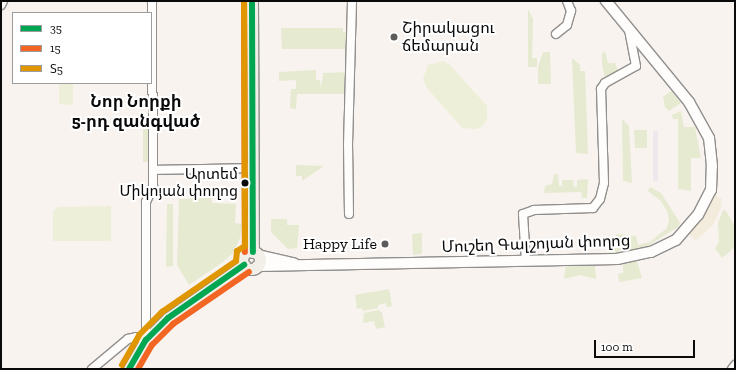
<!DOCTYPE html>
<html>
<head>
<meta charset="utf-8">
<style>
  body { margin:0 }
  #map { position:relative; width:736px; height:370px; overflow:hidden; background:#f8f3ee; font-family:"Zilla Slab","Noto Sans Armenian",serif }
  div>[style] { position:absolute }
  .industrial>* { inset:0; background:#eee7eb }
  .farmland>* { inset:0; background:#f3ebdb }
  .green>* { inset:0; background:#e6ead0 }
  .pitch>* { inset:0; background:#eeefd9 }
  .roads { filter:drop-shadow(1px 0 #918f8d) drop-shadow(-1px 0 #918f8d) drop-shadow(0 1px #918f8d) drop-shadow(0 -1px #918f8d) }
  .minor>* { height:8px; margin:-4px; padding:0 4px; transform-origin:4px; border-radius:4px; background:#fefdfc }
  .tertiary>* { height:10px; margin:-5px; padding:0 5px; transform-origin:5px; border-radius:5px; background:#fefdfc }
  .secondary>* { height:11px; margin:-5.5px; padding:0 5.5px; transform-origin:5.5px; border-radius:5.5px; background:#f2efe8 }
  .secondary>.ring { margin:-5.5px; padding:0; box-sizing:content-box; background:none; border:11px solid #f2efe8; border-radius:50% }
  .bus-1>* { height:6px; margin:-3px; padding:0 3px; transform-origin:3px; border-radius:3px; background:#00a651 }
  .bus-2>* { height:6px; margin:-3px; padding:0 3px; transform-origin:3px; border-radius:3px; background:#f26522 }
  .bus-3>* { height:6px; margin:-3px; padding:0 3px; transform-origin:3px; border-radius:3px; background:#df9601 }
  .dots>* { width:11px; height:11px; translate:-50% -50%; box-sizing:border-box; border:2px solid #fff; border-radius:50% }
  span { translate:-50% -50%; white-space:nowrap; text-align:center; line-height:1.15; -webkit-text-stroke:4px #fff; paint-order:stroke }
  .bus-label { font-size:15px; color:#0a0a0a }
  .right { translate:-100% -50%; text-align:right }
  .poi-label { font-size:16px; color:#0a0a0a }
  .left { translate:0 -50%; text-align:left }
  .street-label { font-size:16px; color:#0a0a0a }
  .neighbourhood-label { font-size:17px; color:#0a0a0a; font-weight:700 }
  .frame { position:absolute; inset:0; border:2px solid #0a0a0a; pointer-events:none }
  .legend { position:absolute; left:12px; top:12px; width:140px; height:72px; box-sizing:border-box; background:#fff; border:1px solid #9d9d9d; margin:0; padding:5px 7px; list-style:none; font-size:12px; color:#0a0a0a }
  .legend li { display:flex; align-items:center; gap:8px; height:20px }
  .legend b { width:20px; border:1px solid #9d9d9d }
  .scale { position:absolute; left:594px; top:340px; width:101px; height:18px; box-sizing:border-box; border:2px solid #0a0a0a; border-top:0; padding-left:5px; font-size:12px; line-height:14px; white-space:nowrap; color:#0a0a0a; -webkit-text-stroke:3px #fff; paint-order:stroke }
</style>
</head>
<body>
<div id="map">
  <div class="industrial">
    <div style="clip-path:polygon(653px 131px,658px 131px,658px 181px,653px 181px)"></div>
  </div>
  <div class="farmland">
    <div style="clip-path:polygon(712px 193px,722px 199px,721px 207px,713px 225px,695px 241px,688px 233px)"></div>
  </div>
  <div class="green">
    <div style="clip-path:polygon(528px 9px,533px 19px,532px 58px,537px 58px,537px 67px,528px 67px)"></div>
    <div style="clip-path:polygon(281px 28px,343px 28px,343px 32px,347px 32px,347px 49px,282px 49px)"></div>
    <div style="clip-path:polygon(605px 51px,608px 63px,615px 63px,618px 70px,605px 78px,602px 64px,602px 54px)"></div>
    <div style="clip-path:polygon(543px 52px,550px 52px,551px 84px,538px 84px,538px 67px)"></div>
    <div style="clip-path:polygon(572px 58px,580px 65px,580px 71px,585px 71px,588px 154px,576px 153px)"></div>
    <div style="clip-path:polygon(316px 70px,316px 80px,320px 80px,321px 89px,323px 73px,349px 72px,349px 94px,297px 94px,296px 109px,290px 108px,291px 89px,296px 89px,296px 80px,279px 81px,279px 72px)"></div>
    <div style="clip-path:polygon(671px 91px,681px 103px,669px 111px,665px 107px,663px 97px)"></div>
    <div style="clip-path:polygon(681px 111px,684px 127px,695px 127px,701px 158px,691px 158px,691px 191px,678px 189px,678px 119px,673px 119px,672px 115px)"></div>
    <div style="clip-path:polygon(622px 119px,629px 126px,632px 183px,623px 181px)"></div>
    <div style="clip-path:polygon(143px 126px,150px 126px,150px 162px,143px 162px)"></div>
    <div style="clip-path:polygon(634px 130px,647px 130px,647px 148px,635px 148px)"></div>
    <div style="clip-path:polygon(296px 165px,324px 166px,302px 181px,302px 176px,296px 176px)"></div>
    <div style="clip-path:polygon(554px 174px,558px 174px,559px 186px,562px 186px,562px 180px,573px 180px,574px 187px,577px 187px,577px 180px,588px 179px,587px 198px,582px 198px,581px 192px,544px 193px,545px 186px,552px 184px)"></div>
    <div style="clip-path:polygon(650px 187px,661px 193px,680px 223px,678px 227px,644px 248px,607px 254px,608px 249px,612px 249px,616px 234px,636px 236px,638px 245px,650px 242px,667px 228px,669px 219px,667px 211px,661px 201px,648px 191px)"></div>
    <div style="clip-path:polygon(211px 198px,212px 203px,236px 204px,235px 223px,242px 224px,240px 238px,233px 253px,223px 262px,189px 285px,177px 265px,179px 199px)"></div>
    <div style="clip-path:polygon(167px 204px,173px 204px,173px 266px,166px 267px)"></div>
    <div style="clip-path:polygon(723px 210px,726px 211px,735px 226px,735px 247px,722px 258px,715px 248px,719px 242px,718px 223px)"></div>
    <div style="clip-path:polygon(271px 219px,287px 219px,287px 225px,299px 225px,297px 248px,288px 249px,271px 232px)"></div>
    <div style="clip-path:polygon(422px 233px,422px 254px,413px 255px,412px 234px)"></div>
    <div style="clip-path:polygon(637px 261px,642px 278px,619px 282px,618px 274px,623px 273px,623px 264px)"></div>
    <div style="clip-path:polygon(566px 264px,595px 264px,596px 279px,580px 275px,564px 279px)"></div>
    <div style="clip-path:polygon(389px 289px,392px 306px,387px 307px,386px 303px,378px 305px,378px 308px,363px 311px,362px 308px,357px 309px,355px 295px)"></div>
    <div style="clip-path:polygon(379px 310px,382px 313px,385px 327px,376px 329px,374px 321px,363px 323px,364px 313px)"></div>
  </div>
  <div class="pitch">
    <div style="clip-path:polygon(444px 61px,451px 66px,487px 106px,487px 119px,483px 126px,476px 129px,462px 128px,427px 88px,423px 79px,428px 65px)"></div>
    <div style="clip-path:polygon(59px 83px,73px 83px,73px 105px,59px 104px)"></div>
    <div style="clip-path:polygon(111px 206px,111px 241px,53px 241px,53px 211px,58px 207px)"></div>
  </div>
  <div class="roads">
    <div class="minor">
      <div style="left:1px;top:5px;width:4px;rotate:-63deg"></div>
      <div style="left:556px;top:34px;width:14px;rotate:-39deg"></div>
      <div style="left:567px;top:25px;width:15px;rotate:-74deg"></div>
      <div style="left:571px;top:11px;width:11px;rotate:-112deg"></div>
      <div style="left:153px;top:170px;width:100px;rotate:-1.1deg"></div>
      <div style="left:349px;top:214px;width:69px;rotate:-90.8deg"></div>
      <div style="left:348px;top:145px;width:144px;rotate:-88.4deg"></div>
      <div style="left:526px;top:261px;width:47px;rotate:-93.7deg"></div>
      <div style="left:523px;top:214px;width:12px;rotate:-20deg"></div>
      <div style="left:534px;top:210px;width:59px;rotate:-1.9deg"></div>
      <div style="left:593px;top:208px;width:11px;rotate:-52deg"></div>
      <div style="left:600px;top:199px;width:16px;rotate:-76deg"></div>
      <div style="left:604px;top:183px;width:94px;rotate:-91.8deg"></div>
      <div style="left:601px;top:89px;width:7px;rotate:-56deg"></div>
      <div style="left:605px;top:83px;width:35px;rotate:-29deg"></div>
      <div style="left:636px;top:66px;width:38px;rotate:-101deg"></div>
      <div style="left:92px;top:369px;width:47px;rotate:-39.8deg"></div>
      <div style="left:128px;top:339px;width:8px;rotate:-14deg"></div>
      <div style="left:136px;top:337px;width:10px;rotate:17deg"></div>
      <div style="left:146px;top:340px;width:138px;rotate:-90deg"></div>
      <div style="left:146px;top:202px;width:17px;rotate:-65deg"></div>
      <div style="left:153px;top:187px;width:186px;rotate:-90.3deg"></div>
      <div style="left:732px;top:369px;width:5px;rotate:-53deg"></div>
    </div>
    <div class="tertiary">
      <div style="left:258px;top:255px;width:37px;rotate:13deg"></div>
      <div style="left:257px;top:266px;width:360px;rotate:-1.1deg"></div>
      <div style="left:617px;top:259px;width:35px;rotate:-12deg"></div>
      <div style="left:651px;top:252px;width:28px;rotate:-26deg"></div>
      <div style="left:676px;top:240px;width:33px;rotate:-49deg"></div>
      <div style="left:698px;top:215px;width:28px;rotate:-63deg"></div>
      <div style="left:711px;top:190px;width:24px;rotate:-88deg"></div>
      <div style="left:712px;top:166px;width:28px;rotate:-96deg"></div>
      <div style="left:709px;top:138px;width:41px;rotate:-119.1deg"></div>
      <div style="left:689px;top:102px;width:131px;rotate:-129.4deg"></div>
    </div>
    <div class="secondary">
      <div style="left:252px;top:1px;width:251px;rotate:89.8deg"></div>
      <div class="ring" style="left:242px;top:251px;width:7px;height:7px"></div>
      <div style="left:129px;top:369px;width:34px;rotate:-60deg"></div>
      <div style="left:146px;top:340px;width:31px;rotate:-45deg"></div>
      <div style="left:168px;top:318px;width:93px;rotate:-34.9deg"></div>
    </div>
  </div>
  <div class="bus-1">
    <div style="left:252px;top:1px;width:251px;rotate:89.8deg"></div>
    <div style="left:129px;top:369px;width:34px;rotate:-60deg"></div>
    <div style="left:146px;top:340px;width:31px;rotate:-45deg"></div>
    <div style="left:168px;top:318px;width:93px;rotate:-34.9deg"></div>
  </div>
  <div class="bus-2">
    <div style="left:244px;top:1px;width:251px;rotate:89.8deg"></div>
    <div style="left:138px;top:369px;width:28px;rotate:-60deg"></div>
    <div style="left:152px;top:345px;width:30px;rotate:-45deg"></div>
    <div style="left:173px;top:324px;width:92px;rotate:-34.4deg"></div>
  </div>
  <div class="bus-3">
    <div style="left:122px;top:365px;width:34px;rotate:-60deg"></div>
    <div style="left:139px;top:335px;width:33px;rotate:-45deg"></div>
    <div style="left:162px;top:312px;width:90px;rotate:-34.6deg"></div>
    <div style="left:236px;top:261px;width:10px;rotate:-84deg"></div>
    <div style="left:237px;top:251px;width:9px;rotate:-32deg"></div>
    <div style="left:245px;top:246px;width:245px;rotate:-90.2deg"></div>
  </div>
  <div class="dots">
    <div style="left:394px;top:37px;background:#5d5c5a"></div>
    <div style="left:245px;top:183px;background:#0a0a0a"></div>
    <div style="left:385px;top:244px;background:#5d5c5a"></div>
  </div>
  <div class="bus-label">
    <span class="right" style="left:238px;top:183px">Արտեմ<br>Միկոյան փողոց</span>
  </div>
  <div class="poi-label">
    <span class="left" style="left:402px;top:37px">Շիրակացու<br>ճեմարան</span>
    <span class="right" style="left:377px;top:244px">Happy Life</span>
  </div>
  <div class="street-label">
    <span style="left:536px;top:244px;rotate:-2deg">Մուշեղ Գալշոյան փողոց</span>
  </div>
  <div class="neighbourhood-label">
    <span style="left:136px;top:112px">Նոր Նորքի<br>5-րդ զանգված</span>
  </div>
  <div class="frame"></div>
  <ul class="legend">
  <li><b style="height:5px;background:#00a651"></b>35</li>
  <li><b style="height:5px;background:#f26522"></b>15</li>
  <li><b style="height:5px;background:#df9601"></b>Տ5</li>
  </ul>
  <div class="scale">100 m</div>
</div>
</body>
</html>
